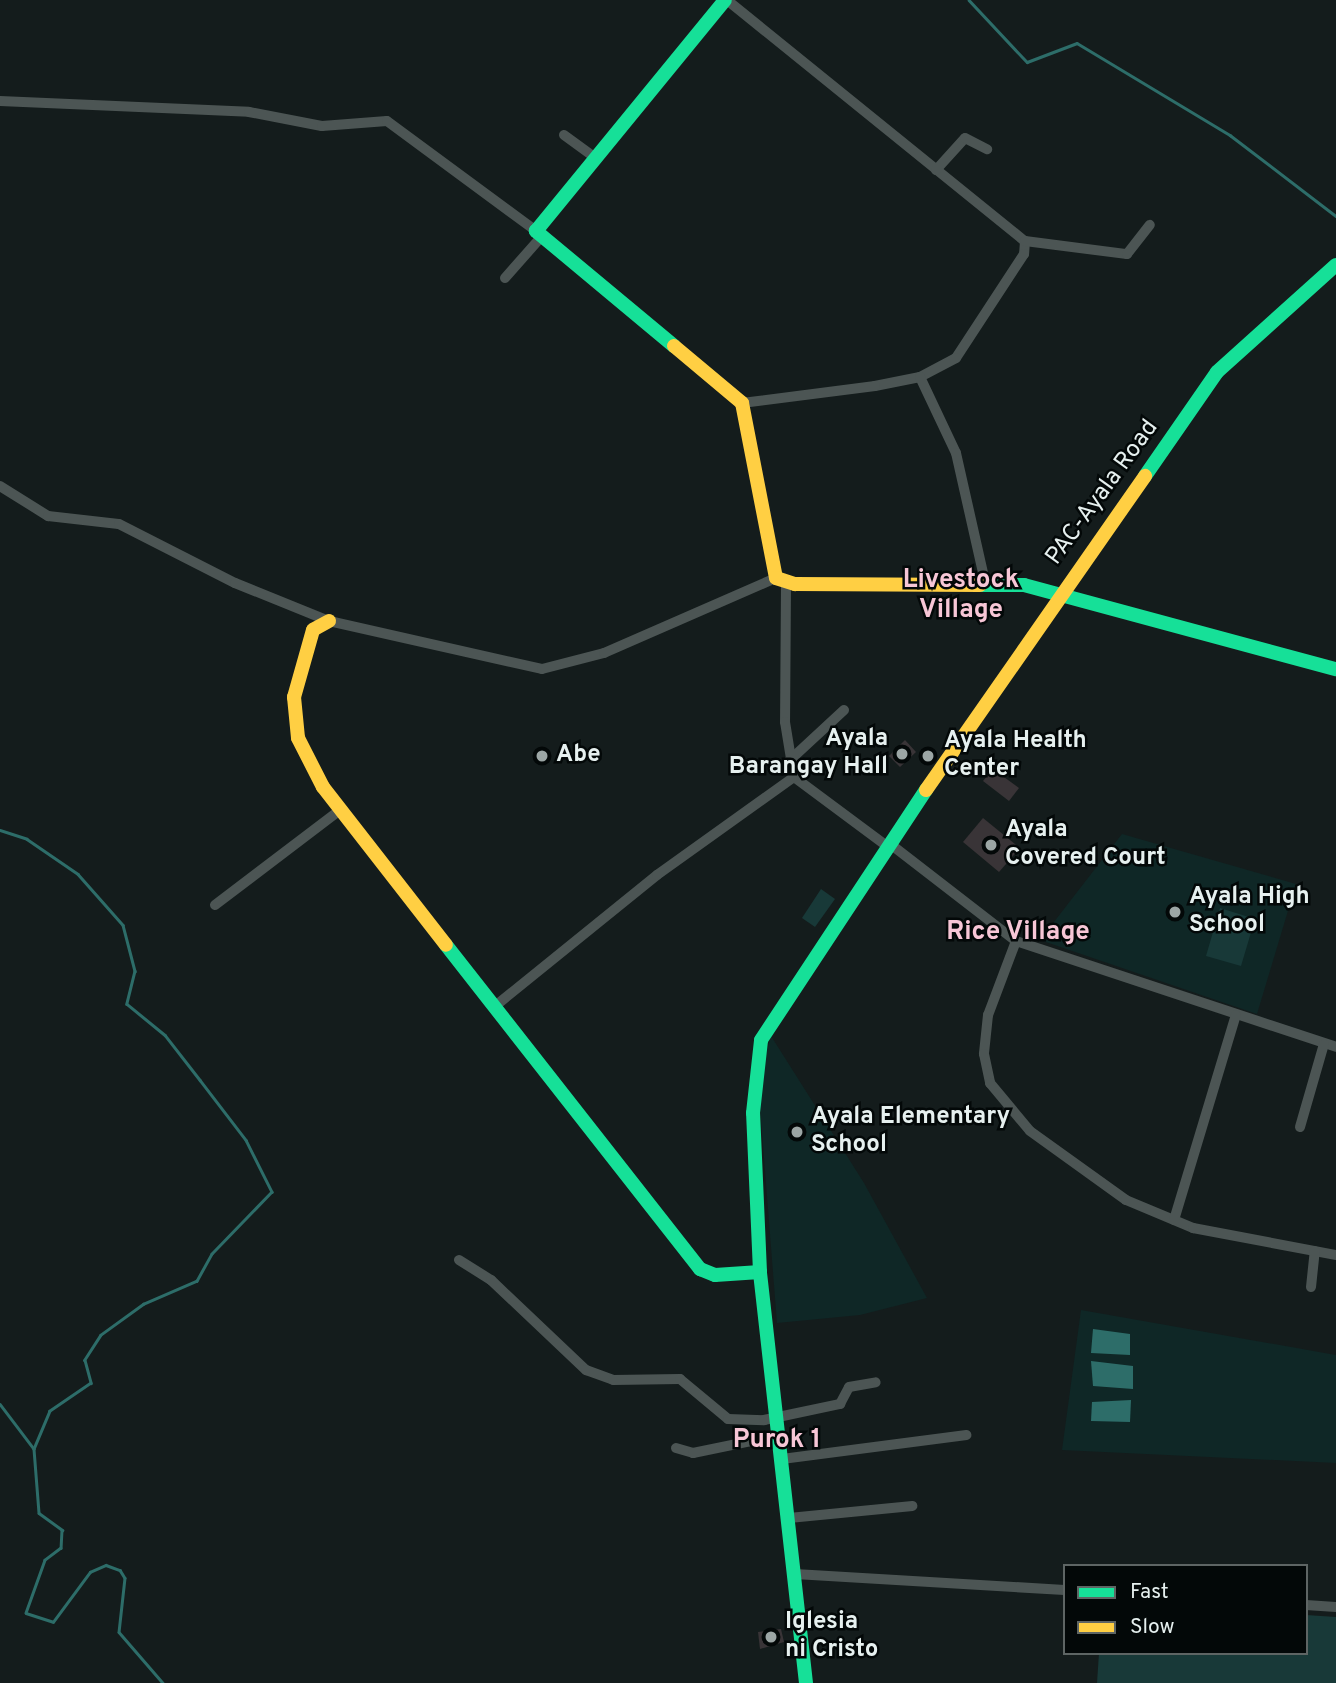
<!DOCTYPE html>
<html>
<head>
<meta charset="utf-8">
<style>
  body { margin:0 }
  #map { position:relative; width:1336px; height:1683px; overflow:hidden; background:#141c1c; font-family:Overpass,sans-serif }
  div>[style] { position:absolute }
  .built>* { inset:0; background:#0f2726 }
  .green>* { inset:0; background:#183938 }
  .water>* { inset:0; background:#2d6d69 }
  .stream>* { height:2.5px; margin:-1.25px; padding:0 1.25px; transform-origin:1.25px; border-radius:1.25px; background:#2d6d69 }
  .building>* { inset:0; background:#393437 }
  .street>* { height:10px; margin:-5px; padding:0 5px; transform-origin:5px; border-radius:5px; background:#4c5554 }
  .fast>* { height:14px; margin:-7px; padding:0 7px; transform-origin:7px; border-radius:7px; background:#16e098 }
  .slow>* { height:14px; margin:-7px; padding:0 7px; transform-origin:7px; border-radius:7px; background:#ffcf43 }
  .dots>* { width:19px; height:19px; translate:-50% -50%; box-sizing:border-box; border:4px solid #030808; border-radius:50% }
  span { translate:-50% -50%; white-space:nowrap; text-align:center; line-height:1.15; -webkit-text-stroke:5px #030808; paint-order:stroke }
  .street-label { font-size:24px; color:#e6f0ef }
  .poi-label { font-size:24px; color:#e6f0ef; font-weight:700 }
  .right { translate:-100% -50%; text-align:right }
  .left { translate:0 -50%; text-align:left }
  .neighbourhood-label { font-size:26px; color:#f7c6d6; font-weight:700 }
  .legend { position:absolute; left:1063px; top:1564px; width:245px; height:91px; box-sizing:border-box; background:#030808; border:2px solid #5e6564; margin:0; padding:9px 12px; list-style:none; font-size:21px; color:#e6f0ef }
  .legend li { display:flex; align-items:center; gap:14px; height:35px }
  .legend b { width:35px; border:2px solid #5e6564 }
</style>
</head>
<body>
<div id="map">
  <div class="built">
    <div style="clip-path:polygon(1122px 834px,1296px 884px,1257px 1014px,1040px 940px)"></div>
    <div style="clip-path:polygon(771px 1036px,864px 1183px,927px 1298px,860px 1315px,777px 1323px,758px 1082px)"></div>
    <div style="clip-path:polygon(1081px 1310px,1336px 1355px,1336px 1463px,1062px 1450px)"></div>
  </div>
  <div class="green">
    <div style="clip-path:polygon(821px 889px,835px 899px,815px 927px,802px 918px)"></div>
    <div style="clip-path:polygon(1220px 908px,1255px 919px,1241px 966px,1206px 956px)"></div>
    <div style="clip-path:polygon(1306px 1615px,1336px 1617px,1336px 1683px,1097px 1683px,1099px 1653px,1306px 1653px)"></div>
  </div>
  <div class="water">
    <div style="clip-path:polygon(1093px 1329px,1130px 1334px,1130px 1355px,1091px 1353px)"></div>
    <div style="clip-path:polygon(1091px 1361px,1133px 1366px,1133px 1389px,1093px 1386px)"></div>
    <div style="clip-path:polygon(1131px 1400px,1130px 1422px,1091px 1421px,1092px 1402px)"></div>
  </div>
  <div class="stream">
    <div style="left:969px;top:0;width:85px;rotate:46.9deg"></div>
    <div style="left:1027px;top:62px;width:53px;rotate:-20.8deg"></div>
    <div style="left:1077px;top:43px;width:179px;rotate:31deg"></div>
    <div style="left:1230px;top:135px;width:133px;rotate:37.4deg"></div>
    <div style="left:0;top:830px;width:28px;rotate:18deg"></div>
    <div style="left:27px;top:839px;width:62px;rotate:34.5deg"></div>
    <div style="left:78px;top:874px;width:68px;rotate:48.6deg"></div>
    <div style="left:123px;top:925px;width:48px;rotate:75.4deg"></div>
    <div style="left:135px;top:971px;width:34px;rotate:104deg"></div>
    <div style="left:127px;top:1004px;width:49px;rotate:39.2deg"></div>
    <div style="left:165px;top:1035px;width:57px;rotate:52.1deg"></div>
    <div style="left:200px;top:1080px;width:76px;rotate:52.5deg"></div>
    <div style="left:246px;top:1140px;width:58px;rotate:63.4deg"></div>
    <div style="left:272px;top:1192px;width:86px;rotate:134.1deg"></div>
    <div style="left:212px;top:1254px;width:31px;rotate:119deg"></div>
    <div style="left:197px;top:1281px;width:58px;rotate:156.5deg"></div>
    <div style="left:144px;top:1304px;width:53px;rotate:144.2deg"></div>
    <div style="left:101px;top:1335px;width:30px;rotate:123deg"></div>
    <div style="left:85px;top:1360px;width:24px;rotate:75deg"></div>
    <div style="left:91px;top:1383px;width:50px;rotate:145.7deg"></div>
    <div style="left:50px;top:1411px;width:41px;rotate:112.8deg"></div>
    <div style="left:0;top:1404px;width:56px;rotate:52.9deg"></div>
    <div style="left:34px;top:1449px;width:64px;rotate:85.5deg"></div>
    <div style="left:39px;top:1513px;width:29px;rotate:36deg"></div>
    <div style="left:62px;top:1530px;width:18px;rotate:93deg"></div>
    <div style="left:61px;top:1548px;width:20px;rotate:143deg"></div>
    <div style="left:45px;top:1560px;width:56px;rotate:109.7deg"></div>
    <div style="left:26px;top:1613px;width:28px;rotate:18deg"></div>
    <div style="left:53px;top:1622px;width:62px;rotate:-53.5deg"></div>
    <div style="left:90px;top:1572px;width:17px;rotate:-24deg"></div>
    <div style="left:106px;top:1565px;width:15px;rotate:20deg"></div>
    <div style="left:120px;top:1570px;width:9px;rotate:58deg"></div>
    <div style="left:125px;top:1578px;width:54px;rotate:96.3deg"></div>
    <div style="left:119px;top:1632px;width:67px;rotate:49.2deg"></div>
  </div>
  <div class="building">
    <div style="clip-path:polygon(905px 740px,916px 752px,900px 767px,889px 756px)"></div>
    <div style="clip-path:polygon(993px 769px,1019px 788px,1009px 801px,983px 781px)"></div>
    <div style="clip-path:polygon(983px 818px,1020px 848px,999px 872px,963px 842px)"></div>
    <div style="clip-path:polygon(781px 1629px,784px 1642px,760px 1649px,758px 1632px)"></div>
  </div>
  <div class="street">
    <div style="left:727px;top:0;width:383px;rotate:39deg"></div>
    <div style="left:1025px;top:241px;width:13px;rotate:94deg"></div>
    <div style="left:1024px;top:254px;width:124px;rotate:123.2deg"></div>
    <div style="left:956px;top:358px;width:41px;rotate:152.2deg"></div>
    <div style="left:920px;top:377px;width:46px;rotate:168.7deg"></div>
    <div style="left:875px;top:386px;width:134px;rotate:172.7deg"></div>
    <div style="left:0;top:101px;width:249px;rotate:2.5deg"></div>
    <div style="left:249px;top:112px;width:74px;rotate:10.9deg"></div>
    <div style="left:322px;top:126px;width:65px;rotate:-4.4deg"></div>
    <div style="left:387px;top:121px;width:185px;rotate:36.4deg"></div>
    <div style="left:564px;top:135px;width:39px;rotate:36deg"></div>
    <div style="left:936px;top:170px;width:43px;rotate:-47.8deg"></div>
    <div style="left:965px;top:138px;width:25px;rotate:27deg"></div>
    <div style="left:1025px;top:241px;width:103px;rotate:7.3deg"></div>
    <div style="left:1127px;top:254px;width:37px;rotate:-52deg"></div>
    <div style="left:505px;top:278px;width:56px;rotate:-48.6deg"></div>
    <div style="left:920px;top:377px;width:84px;rotate:64.7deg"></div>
    <div style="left:956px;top:453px;width:132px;rotate:77.3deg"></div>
    <div style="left:0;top:486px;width:57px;rotate:32deg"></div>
    <div style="left:48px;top:516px;width:71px;rotate:6.4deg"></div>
    <div style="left:119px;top:524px;width:130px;rotate:27deg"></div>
    <div style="left:235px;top:583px;width:101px;rotate:22deg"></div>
    <div style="left:329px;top:621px;width:218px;rotate:12.7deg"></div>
    <div style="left:542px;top:669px;width:64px;rotate:-14.5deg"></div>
    <div style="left:604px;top:653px;width:188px;rotate:-23.6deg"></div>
    <div style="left:786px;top:584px;width:138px;rotate:90.4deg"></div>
    <div style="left:785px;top:722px;width:56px;rotate:80.7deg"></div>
    <div style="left:794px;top:777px;width:116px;rotate:36.6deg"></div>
    <div style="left:789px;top:761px;width:75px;rotate:-42.8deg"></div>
    <div style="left:889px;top:843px;width:160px;rotate:37.7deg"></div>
    <div style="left:1016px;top:941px;width:337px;rotate:18.3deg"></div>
    <div style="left:215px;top:905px;width:157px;rotate:-37.2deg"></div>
    <div style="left:1016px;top:941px;width:79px;rotate:110.7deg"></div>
    <div style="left:988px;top:1015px;width:39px;rotate:96deg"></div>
    <div style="left:984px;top:1054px;width:30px;rotate:78deg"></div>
    <div style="left:990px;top:1083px;width:62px;rotate:50.2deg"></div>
    <div style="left:1030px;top:1131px;width:118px;rotate:35.7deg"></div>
    <div style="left:1126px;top:1200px;width:73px;rotate:22.7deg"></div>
    <div style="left:1193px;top:1228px;width:146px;rotate:10.7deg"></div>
    <div style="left:494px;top:1007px;width:210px;rotate:-39deg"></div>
    <div style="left:657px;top:875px;width:168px;rotate:-35.6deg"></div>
    <div style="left:1300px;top:1127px;width:86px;rotate:-73.9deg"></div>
    <div style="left:1174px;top:1220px;width:214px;rotate:-73.2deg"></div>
    <div style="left:459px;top:1260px;width:38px;rotate:32deg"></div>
    <div style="left:491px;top:1280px;width:131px;rotate:43.5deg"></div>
    <div style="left:586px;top:1370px;width:29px;rotate:20deg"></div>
    <div style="left:613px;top:1380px;width:67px;rotate:-0.9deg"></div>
    <div style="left:680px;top:1379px;width:62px;rotate:39.8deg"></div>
    <div style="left:728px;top:1419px;width:36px;rotate:2deg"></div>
    <div style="left:764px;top:1420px;width:78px;rotate:-11.9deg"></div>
    <div style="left:840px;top:1404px;width:19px;rotate:-62deg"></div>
    <div style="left:849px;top:1387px;width:27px;rotate:-10deg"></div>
    <div style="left:1311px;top:1287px;width:36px;rotate:-84deg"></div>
    <div style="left:676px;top:1448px;width:18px;rotate:16deg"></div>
    <div style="left:693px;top:1453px;width:90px;rotate:-11.6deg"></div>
    <div style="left:782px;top:1459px;width:186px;rotate:-7.4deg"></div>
    <div style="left:789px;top:1518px;width:124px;rotate:-5.6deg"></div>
    <div style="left:795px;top:1574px;width:270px;rotate:3.4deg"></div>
    <div style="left:1306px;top:1605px;width:30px;rotate:4deg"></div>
  </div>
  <div class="fast">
    <div style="left:674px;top:346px;width:180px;rotate:-140.2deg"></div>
    <div style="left:536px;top:231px;width:298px;rotate:-50.7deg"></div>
    <div style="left:1145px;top:476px;width:126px;rotate:-55.3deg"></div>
    <div style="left:1217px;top:372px;width:160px;rotate:-42deg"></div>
    <div style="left:980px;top:585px;width:44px"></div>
    <div style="left:1024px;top:585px;width:323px;rotate:15.1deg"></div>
    <div style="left:446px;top:945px;width:412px;rotate:51.9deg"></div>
    <div style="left:700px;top:1269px;width:16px;rotate:22deg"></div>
    <div style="left:715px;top:1275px;width:45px;rotate:-3.8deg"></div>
    <div style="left:806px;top:1683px;width:414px;rotate:-96.4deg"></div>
    <div style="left:760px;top:1272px;width:159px;rotate:-92.5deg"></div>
    <div style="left:753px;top:1113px;width:73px;rotate:-83.7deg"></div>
    <div style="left:761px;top:1040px;width:300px;rotate:-56.6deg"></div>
  </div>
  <div class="slow">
    <div style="left:674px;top:346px;width:89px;rotate:40deg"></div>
    <div style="left:742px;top:403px;width:178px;rotate:79deg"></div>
    <div style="left:776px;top:578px;width:20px;rotate:18deg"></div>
    <div style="left:795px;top:584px;width:185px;rotate:0.3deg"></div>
    <div style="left:329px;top:621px;width:18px;rotate:151deg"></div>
    <div style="left:313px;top:630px;width:70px;rotate:105.8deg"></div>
    <div style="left:294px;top:697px;width:41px;rotate:84.4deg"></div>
    <div style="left:298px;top:738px;width:55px;rotate:63deg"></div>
    <div style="left:323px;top:787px;width:200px;rotate:52.1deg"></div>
    <div style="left:926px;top:790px;width:383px;rotate:-55.1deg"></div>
  </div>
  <div class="dots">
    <div style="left:902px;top:754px;background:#9ca6a5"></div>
    <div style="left:542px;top:756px;background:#9ca6a5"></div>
    <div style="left:928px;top:756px;background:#9ca6a5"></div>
    <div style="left:991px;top:845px;background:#9ca6a5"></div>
    <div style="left:1175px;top:912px;background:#9ca6a5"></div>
    <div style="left:797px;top:1132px;background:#9ca6a5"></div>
    <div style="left:771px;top:1637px;background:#9ca6a5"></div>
  </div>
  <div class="street-label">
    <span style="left:1103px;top:493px;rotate:-54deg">PAC-Ayala Road</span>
  </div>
  <div class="poi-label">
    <span class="right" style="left:888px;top:754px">Ayala<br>Barangay Hall</span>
    <span class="left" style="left:944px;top:756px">Ayala Health<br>Center</span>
    <span class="left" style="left:556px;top:756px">Abe</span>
    <span class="left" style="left:1005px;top:845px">Ayala<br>Covered Court</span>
    <span class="left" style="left:1189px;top:912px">Ayala High<br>School</span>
    <span class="left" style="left:811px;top:1132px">Ayala Elementary<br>School</span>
    <span class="left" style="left:785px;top:1637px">Iglesia<br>ni Cristo</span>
  </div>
  <div class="neighbourhood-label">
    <span style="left:961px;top:596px">Livestock<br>Village</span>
    <span style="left:1018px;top:933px">Rice Village</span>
    <span style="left:777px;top:1441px">Purok 1</span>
  </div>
  <ul class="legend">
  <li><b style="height:9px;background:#16e098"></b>Fast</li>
  <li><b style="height:9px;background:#ffcf43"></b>Slow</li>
  </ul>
</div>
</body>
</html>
